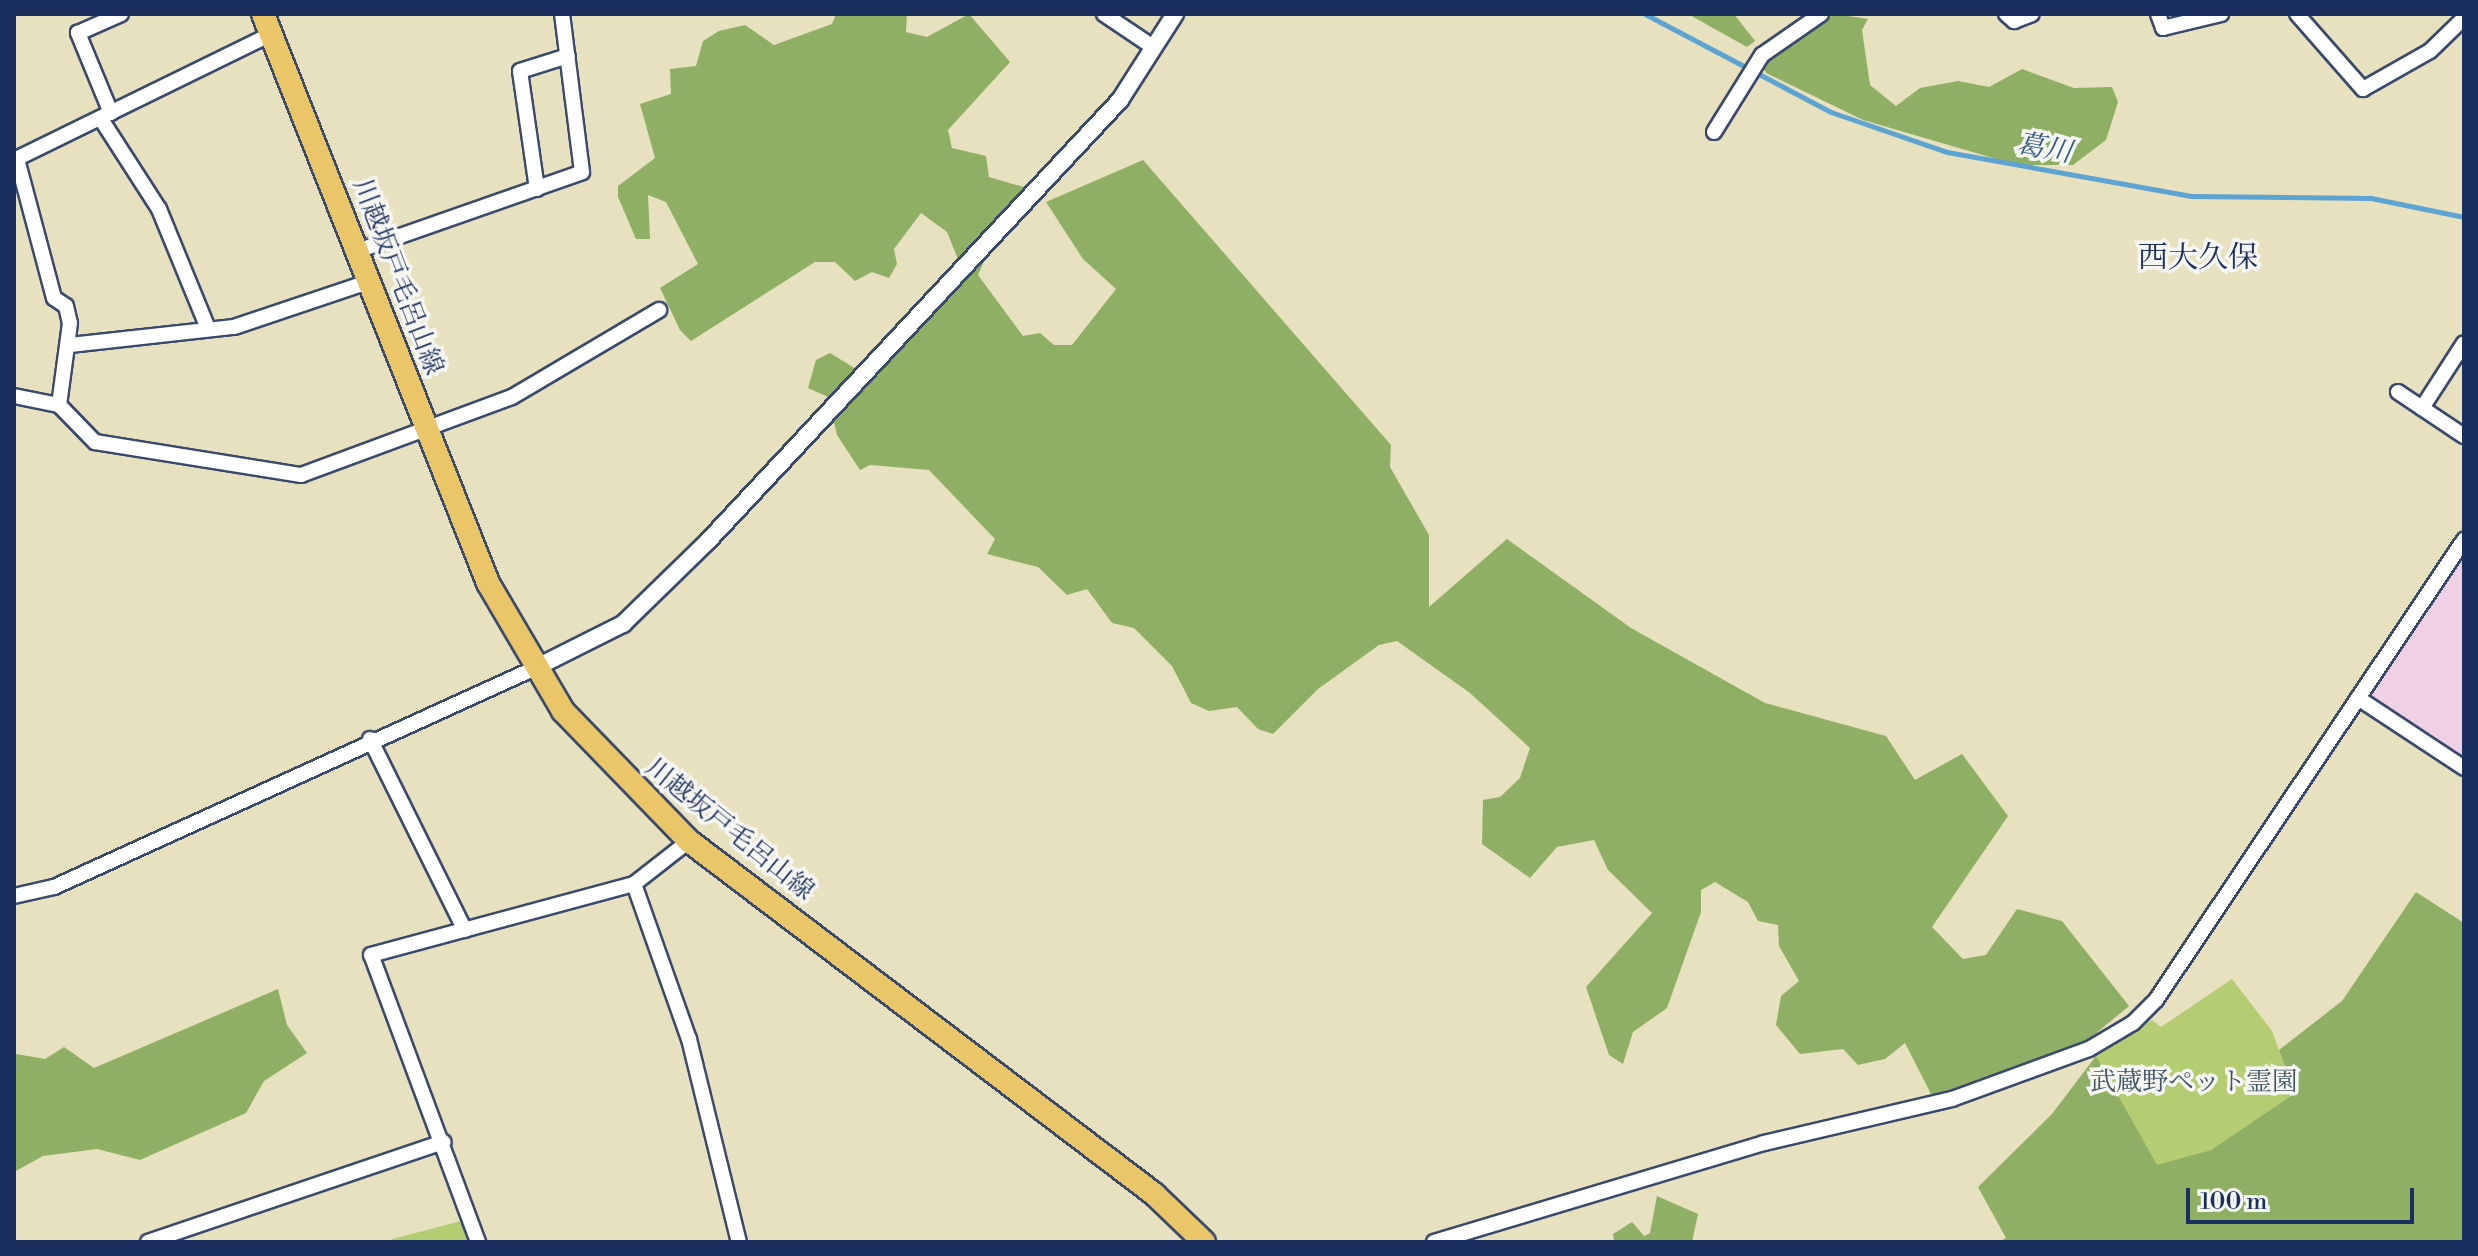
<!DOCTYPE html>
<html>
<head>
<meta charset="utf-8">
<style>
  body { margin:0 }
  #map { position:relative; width:2478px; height:1256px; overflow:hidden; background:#e7e1bf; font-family:"Libre Bodoni","Noto Serif JP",serif }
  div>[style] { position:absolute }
  .built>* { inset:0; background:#f0d0e5 }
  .green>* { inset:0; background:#b4cd72 }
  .forest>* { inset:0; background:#8fb064 }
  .stream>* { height:5px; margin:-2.5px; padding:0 2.5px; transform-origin:2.5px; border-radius:2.5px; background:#5da4d3 }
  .roads { filter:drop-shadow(2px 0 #3a4a6d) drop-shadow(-2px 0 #3a4a6d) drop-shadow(0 2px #3a4a6d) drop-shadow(0 -2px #3a4a6d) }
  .minor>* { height:14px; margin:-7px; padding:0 7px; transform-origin:7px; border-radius:7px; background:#fff }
  .tertiary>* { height:16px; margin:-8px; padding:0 8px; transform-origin:8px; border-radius:8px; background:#fff }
  .primary>* { height:22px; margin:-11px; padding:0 11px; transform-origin:11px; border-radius:11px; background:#eac669 }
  span { translate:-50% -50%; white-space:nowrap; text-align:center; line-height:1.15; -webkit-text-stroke:7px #f6f6f2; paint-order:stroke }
  .street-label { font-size:26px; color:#1b2f5e }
  .park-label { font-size:26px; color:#415663 }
  .water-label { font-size:28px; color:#325887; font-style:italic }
  .quarter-label { font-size:30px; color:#1b2f5e }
  .frame { position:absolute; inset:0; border:16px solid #1b2f5e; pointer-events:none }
  .scale { position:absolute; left:2186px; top:1188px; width:228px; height:36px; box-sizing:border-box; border:4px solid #1b2f5e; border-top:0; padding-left:10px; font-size:24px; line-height:28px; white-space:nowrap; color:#1b2f5e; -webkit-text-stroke:6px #f6f6f2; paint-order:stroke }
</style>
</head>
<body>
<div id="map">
  <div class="built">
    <div style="clip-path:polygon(2464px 555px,2464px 759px,2368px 695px)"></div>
  </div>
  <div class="green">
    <div style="clip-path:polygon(2232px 979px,2272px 1031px,2295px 1093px,2211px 1150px,2157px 1166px,2096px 1056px,2152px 1020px,2161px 1027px)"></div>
    <div style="clip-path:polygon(465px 1220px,472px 1242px,392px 1242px,392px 1239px)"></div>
  </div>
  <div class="forest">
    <div style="clip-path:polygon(836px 14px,907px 14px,906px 32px,927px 37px,969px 14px,1010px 62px,948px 130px,952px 148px,986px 156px,989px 177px,1027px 188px,1030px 204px,992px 244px,978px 275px,1023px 336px,1040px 333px,1054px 345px,1072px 345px,1116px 289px,1083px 259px,1046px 202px,1143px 160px,1391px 445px,1390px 467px,1429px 535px,1429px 607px,1507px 539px,1631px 628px,1765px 703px,1886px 736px,1915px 780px,1962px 754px,2008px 816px,1932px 927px,1963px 959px,1986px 955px,2017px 909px,2062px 921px,2129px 1006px,2077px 1049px,1933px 1098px,1905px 1043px,1885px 1059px,1858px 1065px,1843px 1049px,1800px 1054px,1776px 1025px,1781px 996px,1799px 981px,1779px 946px,1778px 925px,1758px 921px,1748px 902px,1715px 882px,1701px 890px,1701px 912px,1667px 1008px,1633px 1032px,1623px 1064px,1609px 1055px,1586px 987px,1652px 913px,1608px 870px,1594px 840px,1557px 847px,1530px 878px,1482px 844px,1483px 800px,1500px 797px,1520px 778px,1530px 748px,1470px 693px,1397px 641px,1379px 645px,1318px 689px,1273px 734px,1258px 729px,1237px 707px,1209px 711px,1191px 703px,1172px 666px,1134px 628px,1112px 623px,1087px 589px,1067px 595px,1038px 567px,987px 554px,995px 539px,929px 470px,870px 465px,860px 470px,837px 435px,828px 397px,808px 388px,816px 360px,830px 353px,856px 369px,880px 371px,943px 301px,958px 259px,947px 232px,921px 213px,894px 249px,897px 264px,889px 278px,872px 272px,855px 281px,835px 262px,815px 262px,691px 341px,680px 330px,660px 288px,698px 264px,666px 202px,648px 195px,650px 239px,636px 239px,618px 197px,618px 186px,655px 158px,640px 104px,671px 94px,670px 69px,696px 66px,703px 41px,719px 31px,745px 25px,774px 45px,832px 24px)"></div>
    <div style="clip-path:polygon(1688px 14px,1734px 14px,1755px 41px,1747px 47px)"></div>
    <div style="clip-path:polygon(1835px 14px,1868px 19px,1862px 30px,1870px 85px,1896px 106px,1920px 88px,1958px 81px,1989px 87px,2022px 69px,2074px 88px,2112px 87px,2118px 102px,2106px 140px,2073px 165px,2017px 165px,1863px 120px,1766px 73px,1762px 65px,1789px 40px)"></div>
    <div style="clip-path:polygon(2416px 892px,2464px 923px,2464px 1242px,1998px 1242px,2006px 1238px,1978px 1187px,2052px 1114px,2096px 1056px,2157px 1165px,2211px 1150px,2295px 1093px,2279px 1050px,2342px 1001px)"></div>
    <div style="clip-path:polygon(278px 989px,287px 1025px,307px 1053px,264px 1081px,246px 1113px,140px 1160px,97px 1149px,43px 1156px,14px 1172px,16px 1054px,45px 1059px,64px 1047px,94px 1068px)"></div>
    <div style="clip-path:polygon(1657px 1196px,1698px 1214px,1692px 1242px,1614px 1242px,1613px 1234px,1632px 1222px,1644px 1236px,1650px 1233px)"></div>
  </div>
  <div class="stream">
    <div style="left:1645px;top:14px;width:210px;rotate:27.8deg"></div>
    <div style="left:1831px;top:112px;width:123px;rotate:19deg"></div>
    <div style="left:1947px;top:152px;width:248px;rotate:10.2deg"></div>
    <div style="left:2191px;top:196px;width:180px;rotate:0.6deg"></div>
    <div style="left:2371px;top:198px;width:95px;rotate:11.5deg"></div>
  </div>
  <div class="roads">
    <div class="minor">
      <div style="left:1104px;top:14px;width:59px;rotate:34deg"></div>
      <div style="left:2006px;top:14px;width:11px;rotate:41deg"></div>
      <div style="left:2014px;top:21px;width:19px;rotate:-21deg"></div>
      <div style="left:2158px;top:14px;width:15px;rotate:70deg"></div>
      <div style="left:2163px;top:28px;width:60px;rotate:-13.6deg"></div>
      <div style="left:2297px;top:14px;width:100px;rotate:48.7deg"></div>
      <div style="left:2363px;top:89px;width:77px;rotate:-29.6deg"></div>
      <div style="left:2430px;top:51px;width:47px;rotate:-44.1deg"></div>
      <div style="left:111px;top:113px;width:87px;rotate:-112.4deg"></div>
      <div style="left:78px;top:33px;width:47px;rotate:-23.8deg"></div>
      <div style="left:101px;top:119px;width:107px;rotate:57.2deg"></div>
      <div style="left:159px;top:209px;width:126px;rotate:67.7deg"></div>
      <div style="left:1714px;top:132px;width:91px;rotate:-58.1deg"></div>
      <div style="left:1762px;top:55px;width:72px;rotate:-34.8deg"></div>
      <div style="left:17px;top:159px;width:144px;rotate:75.1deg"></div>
      <div style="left:54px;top:298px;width:14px;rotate:34deg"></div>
      <div style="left:66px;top:306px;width:17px;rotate:77deg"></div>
      <div style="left:70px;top:323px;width:83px;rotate:97.6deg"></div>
      <div style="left:14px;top:160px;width:288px;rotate:-26.1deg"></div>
      <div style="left:537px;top:189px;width:119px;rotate:-98.2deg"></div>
      <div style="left:520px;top:71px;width:50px;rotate:-17.4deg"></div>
      <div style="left:357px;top:251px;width:238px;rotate:-19.3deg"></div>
      <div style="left:582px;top:172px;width:159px;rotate:-97.2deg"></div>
      <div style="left:70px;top:345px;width:165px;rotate:-6.3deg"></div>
      <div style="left:234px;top:327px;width:141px;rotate:-18.6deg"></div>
      <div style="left:2398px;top:392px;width:79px;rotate:33.7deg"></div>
      <div style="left:14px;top:396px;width:46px;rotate:11.3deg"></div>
      <div style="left:59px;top:405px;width:52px;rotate:45.8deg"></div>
      <div style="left:95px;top:442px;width:209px;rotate:9.1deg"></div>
      <div style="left:301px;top:475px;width:225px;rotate:-20.3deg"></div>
      <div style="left:512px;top:397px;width:171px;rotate:-30.6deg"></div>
      <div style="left:2422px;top:408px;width:77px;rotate:-57.1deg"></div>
      <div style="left:2358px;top:698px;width:127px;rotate:33.4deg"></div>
      <div style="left:370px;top:739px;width:213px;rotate:63.6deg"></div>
      <div style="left:634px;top:884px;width:164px;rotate:70.5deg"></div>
      <div style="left:689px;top:1039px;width:209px;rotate:76.2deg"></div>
      <div style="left:14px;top:896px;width:41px;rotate:-12.7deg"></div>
      <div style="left:54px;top:887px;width:526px;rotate:-24.47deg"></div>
      <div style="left:148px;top:1242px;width:312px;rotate:-18.7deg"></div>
      <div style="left:478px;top:1242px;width:306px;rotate:-110.4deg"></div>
      <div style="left:371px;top:955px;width:272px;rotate:-15.1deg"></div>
      <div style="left:634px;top:884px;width:70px;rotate:-38deg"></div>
      <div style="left:1434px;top:1242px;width:345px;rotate:-16.7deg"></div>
      <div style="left:1764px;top:1143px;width:193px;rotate:-13.2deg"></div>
      <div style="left:1952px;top:1099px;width:146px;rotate:-20.1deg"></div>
      <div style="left:2089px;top:1049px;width:51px;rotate:-30.6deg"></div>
      <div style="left:2133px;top:1023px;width:33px;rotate:-45deg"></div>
      <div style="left:2156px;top:1000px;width:554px;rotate:-56.2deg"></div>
    </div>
    <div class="tertiary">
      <div style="left:533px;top:669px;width:101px;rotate:-26.6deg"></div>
      <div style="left:623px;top:624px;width:120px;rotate:-44.3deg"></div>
      <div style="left:709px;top:540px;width:602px;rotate:-46.95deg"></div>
      <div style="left:1120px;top:100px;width:102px;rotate:-57.4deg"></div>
    </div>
    <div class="primary">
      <div style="left:263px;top:14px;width:612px;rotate:68.42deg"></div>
      <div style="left:488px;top:583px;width:148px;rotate:59.6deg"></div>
      <div style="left:563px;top:711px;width:181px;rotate:45.9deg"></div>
      <div style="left:689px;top:841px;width:584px;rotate:37.2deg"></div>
      <div style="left:1154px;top:1194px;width:69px;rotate:43.8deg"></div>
    </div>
  </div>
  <div class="street-label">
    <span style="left:397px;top:277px;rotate:69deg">川越坂戸毛呂山線</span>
    <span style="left:729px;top:830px;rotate:39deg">川越坂戸毛呂山線</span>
  </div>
  <div class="park-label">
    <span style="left:2194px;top:1083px">武蔵野ペット霊園</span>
  </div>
  <div class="water-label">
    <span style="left:2044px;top:149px;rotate:10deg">葛川</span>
  </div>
  <div class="quarter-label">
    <span style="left:2198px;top:258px">西大久保</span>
  </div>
  <div class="frame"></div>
  <div class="scale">100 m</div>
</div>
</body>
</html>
